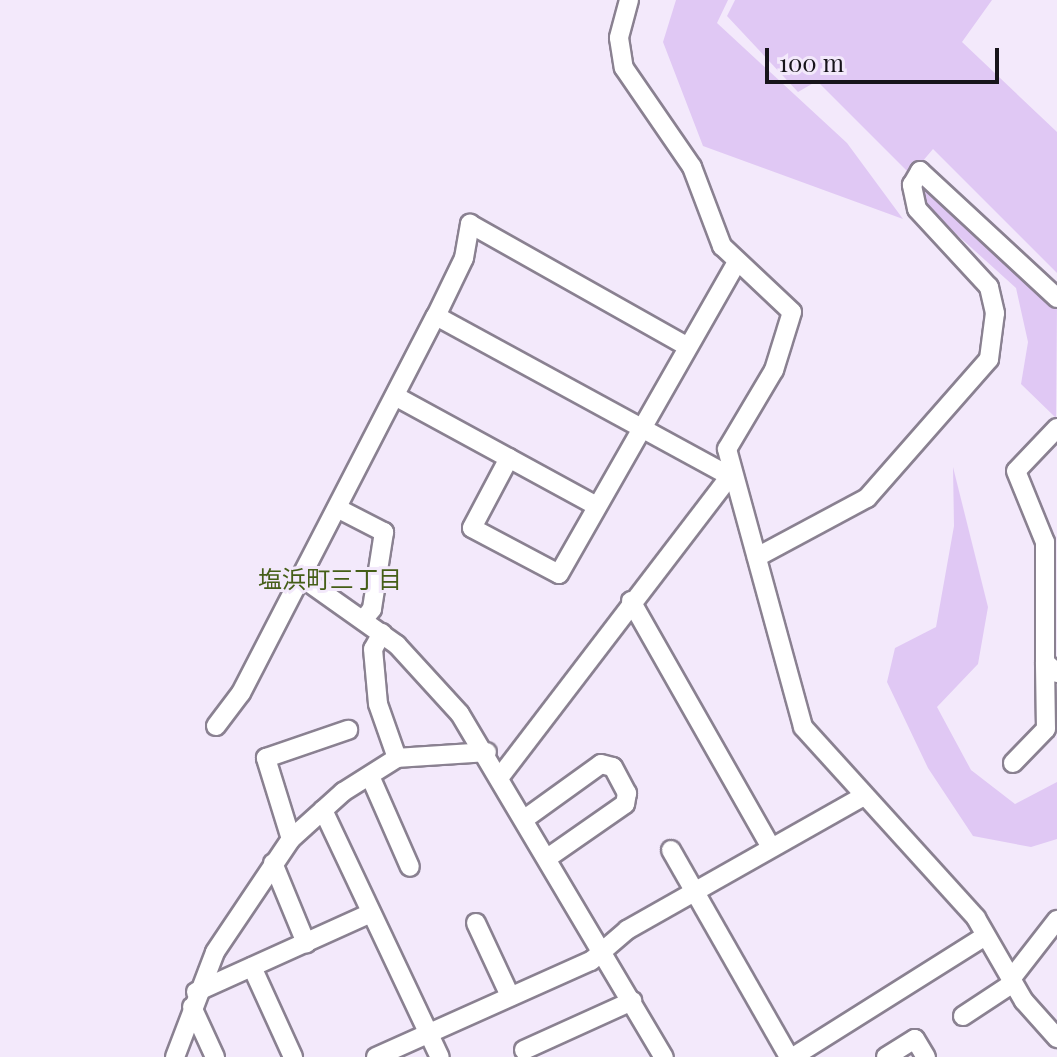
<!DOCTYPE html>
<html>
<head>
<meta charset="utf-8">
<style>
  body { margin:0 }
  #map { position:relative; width:1057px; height:1057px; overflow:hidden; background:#f3e9fb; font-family:"Playfair Display","Noto Sans JP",serif }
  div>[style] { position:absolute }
  .green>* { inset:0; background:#e0c8f4 }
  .roads { filter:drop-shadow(2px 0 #8a8191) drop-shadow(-2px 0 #8a8191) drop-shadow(0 2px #8a8191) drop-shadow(0 -2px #8a8191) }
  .minor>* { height:18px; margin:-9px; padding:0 9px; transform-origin:9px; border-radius:9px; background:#fff }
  span { translate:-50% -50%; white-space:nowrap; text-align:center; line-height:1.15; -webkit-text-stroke:6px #f3e9fb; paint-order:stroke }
  .neighbourhood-label { font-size:24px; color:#455e17 }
  .scale { position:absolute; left:765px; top:48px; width:234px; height:36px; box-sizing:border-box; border:4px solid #17141a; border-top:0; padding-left:10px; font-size:24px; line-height:28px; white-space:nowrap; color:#17141a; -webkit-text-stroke:6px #f3e9fb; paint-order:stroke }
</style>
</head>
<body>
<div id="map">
  <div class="green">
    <div style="clip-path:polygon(676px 0,728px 0,717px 23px,847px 143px,903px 219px,703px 146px,663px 42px)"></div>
    <div style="clip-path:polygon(735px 0,992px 0,962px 42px,1057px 132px,1057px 273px,933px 149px,911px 175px,817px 81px,798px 92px,727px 16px)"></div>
    <div style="clip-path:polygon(923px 181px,1057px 305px,1056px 418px,1021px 384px,1028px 342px,1016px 288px,923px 204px)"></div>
    <div style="clip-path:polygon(953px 467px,988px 607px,978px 664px,937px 707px,971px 770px,1015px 804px,1057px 782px,1057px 839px,1031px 847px,973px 836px,928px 768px,887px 682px,895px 648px,936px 627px,954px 526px)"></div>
  </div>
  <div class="roads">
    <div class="minor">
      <div style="left:629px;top:0;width:39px;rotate:105deg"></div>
      <div style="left:619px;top:38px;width:30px;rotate:81deg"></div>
      <div style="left:624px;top:68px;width:120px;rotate:55.5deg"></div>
      <div style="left:692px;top:167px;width:85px;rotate:69.2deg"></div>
      <div style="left:722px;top:246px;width:96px;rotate:43.3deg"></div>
      <div style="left:792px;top:312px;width:61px;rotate:107.2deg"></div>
      <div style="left:774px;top:370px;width:92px;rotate:120.7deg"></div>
      <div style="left:727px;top:449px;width:288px;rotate:74.7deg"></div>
      <div style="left:803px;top:727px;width:258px;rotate:47.8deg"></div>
      <div style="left:976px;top:918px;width:96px;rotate:60deg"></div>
      <div style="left:1024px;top:1001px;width:50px;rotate:48.3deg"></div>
      <div style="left:436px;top:316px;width:335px;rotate:28.6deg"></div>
      <div style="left:730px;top:476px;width:377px;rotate:127.4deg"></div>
      <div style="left:395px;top:396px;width:230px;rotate:28.6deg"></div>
      <div style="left:1057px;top:428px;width:59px;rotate:133.6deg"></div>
      <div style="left:1016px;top:471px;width:77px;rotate:67.8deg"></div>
      <div style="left:1045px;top:542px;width:120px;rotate:90deg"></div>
      <div style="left:1045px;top:662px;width:16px;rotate:43deg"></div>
      <div style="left:509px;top:458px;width:79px;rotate:117.9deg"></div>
      <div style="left:472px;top:528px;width:98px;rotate:27.9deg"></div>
      <div style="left:559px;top:574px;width:359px;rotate:-60.3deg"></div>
      <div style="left:337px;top:508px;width:53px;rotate:27.1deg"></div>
      <div style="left:384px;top:532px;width:78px;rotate:98.9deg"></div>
      <div style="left:372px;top:609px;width:13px;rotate:129deg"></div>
      <div style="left:757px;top:557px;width:125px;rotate:-28.2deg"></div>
      <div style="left:867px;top:498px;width:185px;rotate:-48.7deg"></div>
      <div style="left:989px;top:359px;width:46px;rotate:-82.6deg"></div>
      <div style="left:995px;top:313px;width:27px;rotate:-103deg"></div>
      <div style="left:989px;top:287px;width:106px;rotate:-132.7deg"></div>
      <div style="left:917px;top:209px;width:25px;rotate:-102deg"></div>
      <div style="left:912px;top:185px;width:16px;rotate:-60deg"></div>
      <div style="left:920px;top:171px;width:187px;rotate:42.8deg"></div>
      <div style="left:301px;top:577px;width:118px;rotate:35.3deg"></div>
      <div style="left:397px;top:645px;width:93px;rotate:47.6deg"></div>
      <div style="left:460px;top:714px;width:399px;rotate:59.3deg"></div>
      <div style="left:631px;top:601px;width:283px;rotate:60.4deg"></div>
      <div style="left:382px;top:633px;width:18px;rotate:119deg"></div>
      <div style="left:373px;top:649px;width:55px;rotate:84.8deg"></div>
      <div style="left:378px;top:704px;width:57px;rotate:70.6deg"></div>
      <div style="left:216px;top:726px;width:41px;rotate:-52.9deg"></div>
      <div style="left:241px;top:693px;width:424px;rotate:-62.7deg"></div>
      <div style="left:436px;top:316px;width:64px;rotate:-64.2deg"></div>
      <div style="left:464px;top:258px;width:35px;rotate:-80deg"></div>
      <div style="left:470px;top:224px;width:250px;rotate:29.4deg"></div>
      <div style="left:1013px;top:763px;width:47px;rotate:-45.9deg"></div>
      <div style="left:1046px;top:729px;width:67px;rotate:-90.9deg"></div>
      <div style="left:370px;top:776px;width:99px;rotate:66.3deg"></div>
      <div style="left:323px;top:810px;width:273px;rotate:64.7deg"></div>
      <div style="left:526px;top:818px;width:92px;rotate:-35.8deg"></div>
      <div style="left:601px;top:764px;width:12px;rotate:14deg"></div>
      <div style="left:613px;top:767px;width:30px;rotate:62deg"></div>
      <div style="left:627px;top:793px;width:11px;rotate:100deg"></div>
      <div style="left:625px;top:804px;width:93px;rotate:145.1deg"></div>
      <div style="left:291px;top:839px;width:85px;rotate:-107.2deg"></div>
      <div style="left:266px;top:758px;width:87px;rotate:-18.9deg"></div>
      <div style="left:671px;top:850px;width:238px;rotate:60.3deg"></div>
      <div style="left:273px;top:863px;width:87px;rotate:67.6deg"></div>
      <div style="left:476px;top:923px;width:81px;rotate:65deg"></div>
      <div style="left:252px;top:967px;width:99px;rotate:65.5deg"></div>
      <div style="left:1011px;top:979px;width:75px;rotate:-52.1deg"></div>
      <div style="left:196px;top:992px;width:192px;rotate:-24.3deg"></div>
      <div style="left:192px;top:1007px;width:55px;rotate:65.3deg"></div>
      <div style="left:963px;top:1016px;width:60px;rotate:-33.4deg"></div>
      <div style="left:524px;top:1050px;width:119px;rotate:-24.4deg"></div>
      <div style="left:175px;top:1057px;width:112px;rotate:-69.1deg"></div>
      <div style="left:215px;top:952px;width:136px;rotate:-56.1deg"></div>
      <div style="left:291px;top:839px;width:70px;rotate:-42.1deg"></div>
      <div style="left:343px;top:792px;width:64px;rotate:-32.2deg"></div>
      <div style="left:397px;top:758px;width:90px;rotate:-3.8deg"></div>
      <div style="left:376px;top:1057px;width:235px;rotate:-24.1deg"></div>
      <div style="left:591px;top:961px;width:48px;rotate:-40.7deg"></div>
      <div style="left:627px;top:930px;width:270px;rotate:-29.5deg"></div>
      <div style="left:793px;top:1057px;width:227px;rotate:-32.2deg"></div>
      <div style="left:886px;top:1057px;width:34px;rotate:-32deg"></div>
      <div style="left:915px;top:1039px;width:21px;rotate:59deg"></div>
    </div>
  </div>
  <div class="neighbourhood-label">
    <span style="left:330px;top:579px">塩浜町三丁目</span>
  </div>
  <div class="scale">100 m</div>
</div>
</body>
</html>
